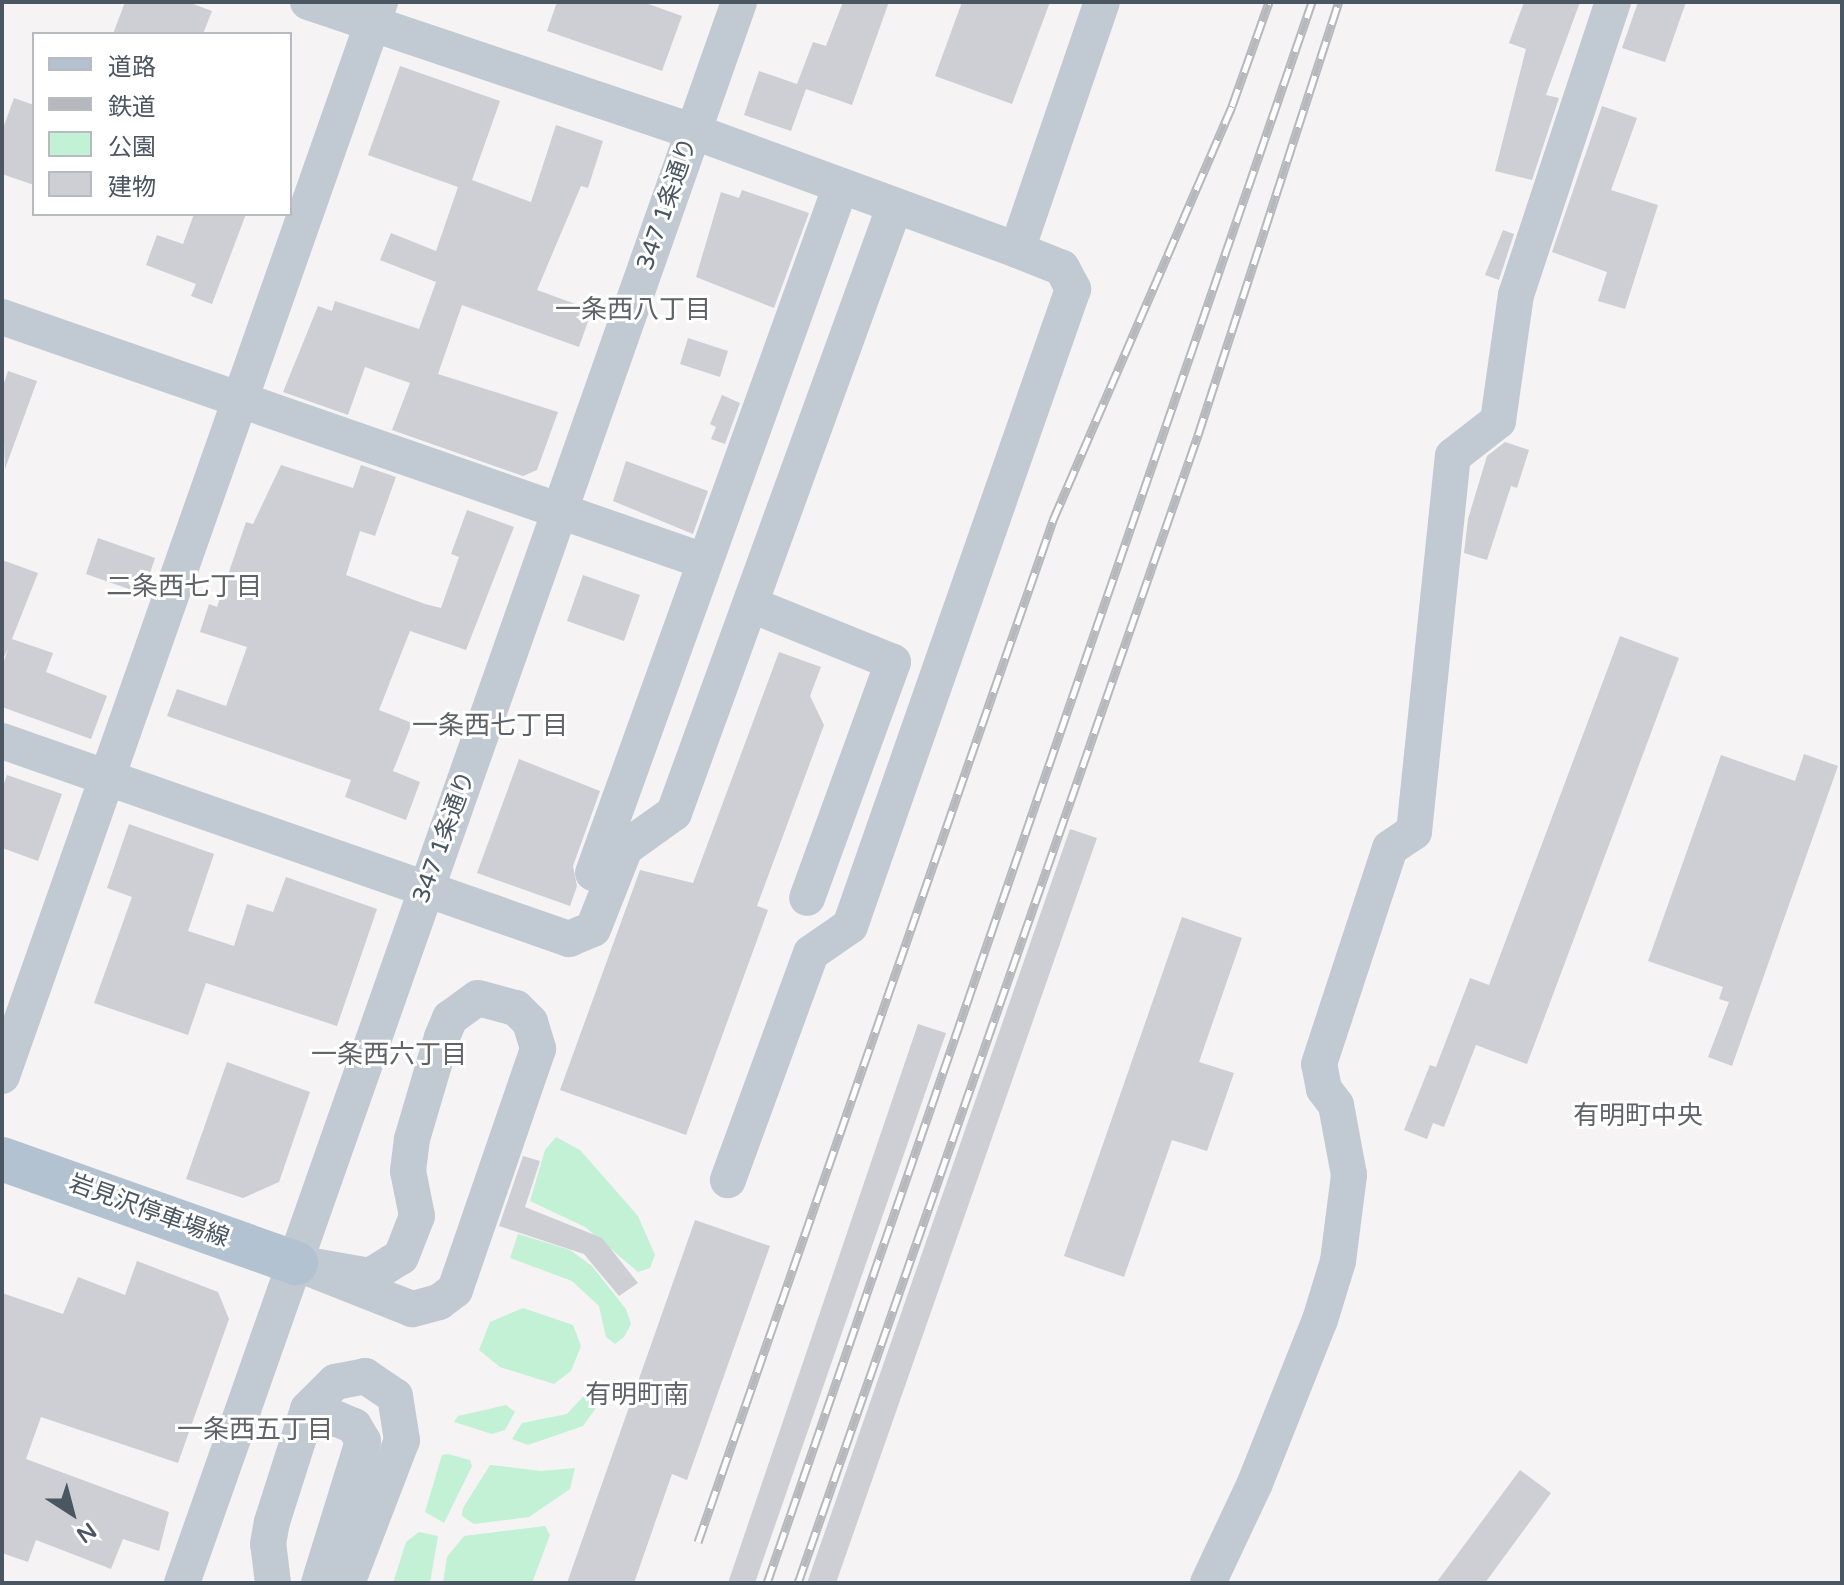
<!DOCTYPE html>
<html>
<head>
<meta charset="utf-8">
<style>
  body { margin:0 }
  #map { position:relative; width:1844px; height:1585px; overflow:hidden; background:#f5f3f3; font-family:"Varela Round","Noto Sans JP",sans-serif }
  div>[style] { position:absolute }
  .green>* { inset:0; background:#c3f1d5 }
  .building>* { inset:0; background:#cdcfd5 }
  .minor>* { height:36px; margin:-18px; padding:0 18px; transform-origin:18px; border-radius:18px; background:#c1cad2 }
  .major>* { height:44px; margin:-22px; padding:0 22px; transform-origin:22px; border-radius:22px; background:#b3c2d1 }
  .rail>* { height:9px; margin-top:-4.5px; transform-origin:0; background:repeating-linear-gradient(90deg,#fff 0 18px,#b5b8bd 0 36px); box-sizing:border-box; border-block:2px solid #b5b8bd }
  span { translate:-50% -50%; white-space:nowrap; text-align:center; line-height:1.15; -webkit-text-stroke:6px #fff; paint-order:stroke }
  .street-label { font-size:24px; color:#4a5661 }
  .neighbourhood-label { font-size:26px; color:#5f6368 }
  .frame { position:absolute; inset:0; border:4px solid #4a5661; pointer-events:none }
  .legend { position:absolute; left:32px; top:32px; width:260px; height:184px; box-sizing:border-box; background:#fff; border:2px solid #b7bbc0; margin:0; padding:10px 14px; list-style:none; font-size:24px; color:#4a5661 }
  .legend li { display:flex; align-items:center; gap:16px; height:40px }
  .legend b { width:40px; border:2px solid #b7bbc0 }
  .north { position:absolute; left:32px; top:1473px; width:80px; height:80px; -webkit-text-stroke:6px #fff; paint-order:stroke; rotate:144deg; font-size:22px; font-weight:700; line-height:32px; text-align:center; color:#4a5661 }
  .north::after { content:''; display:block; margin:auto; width:28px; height:36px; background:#4a5661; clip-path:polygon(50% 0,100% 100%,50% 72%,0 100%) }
</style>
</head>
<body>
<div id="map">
  <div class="green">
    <div style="clip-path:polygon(556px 1137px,580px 1150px,638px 1216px,655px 1255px,650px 1268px,638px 1272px,585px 1227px,530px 1201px,545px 1150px)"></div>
    <div style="clip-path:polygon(518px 1234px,570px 1250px,592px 1266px,626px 1309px,631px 1324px,624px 1337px,615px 1344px,606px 1337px,599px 1306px,572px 1281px,510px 1258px)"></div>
    <div style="clip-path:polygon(523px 1308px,573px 1325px,581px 1346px,571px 1371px,554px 1384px,500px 1367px,479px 1350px,490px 1322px)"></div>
    <div style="clip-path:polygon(590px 1389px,597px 1392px,596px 1408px,583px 1426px,528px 1445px,512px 1439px,522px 1423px,567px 1414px)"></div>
    <div style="clip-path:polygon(506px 1405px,515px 1412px,505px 1430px,492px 1434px,454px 1422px,458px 1416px)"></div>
    <div style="clip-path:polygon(448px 1454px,470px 1460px,472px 1466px,444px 1523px,425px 1512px,442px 1455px)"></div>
    <div style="clip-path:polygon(490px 1465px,541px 1471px,575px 1468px,570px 1489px,529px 1517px,474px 1524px,462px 1516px,463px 1508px)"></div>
    <div style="clip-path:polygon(545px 1526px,550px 1535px,532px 1583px,443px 1583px,447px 1557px,464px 1536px)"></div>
    <div style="clip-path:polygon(419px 1532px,438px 1536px,430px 1583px,393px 1583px,406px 1542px)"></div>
  </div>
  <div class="building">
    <div style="clip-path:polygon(125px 2px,188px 2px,212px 11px,203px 34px,113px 34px)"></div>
    <div style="clip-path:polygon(557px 2px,643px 2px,682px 16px,662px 71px,547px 31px)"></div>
    <div style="clip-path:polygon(843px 2px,889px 2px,852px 105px,806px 89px,791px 131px,744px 115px,759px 71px,797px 84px,813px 42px,826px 46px)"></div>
    <div style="clip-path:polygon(962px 2px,1050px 2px,1012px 104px,935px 76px)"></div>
    <div style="clip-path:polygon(1524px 2px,1580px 2px,1546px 95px,1559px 98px,1532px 180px,1495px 171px,1526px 49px,1509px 43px)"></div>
    <div style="clip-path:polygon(1638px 2px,1686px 2px,1665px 62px,1622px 48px)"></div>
    <div style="clip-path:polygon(400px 66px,500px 101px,472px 180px,531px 202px,556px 125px,603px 141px,588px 188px,581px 186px,537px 290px,592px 310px,579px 347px,462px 305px,438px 374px,558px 412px,537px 470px,523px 476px,392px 430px,410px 383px,365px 367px,348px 415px,283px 392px,318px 306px,332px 311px,335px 301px,419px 329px,436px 282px,380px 260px,391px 233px,436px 251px,458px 187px,368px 155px)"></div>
    <div style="clip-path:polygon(14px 98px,34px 105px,34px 185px,2px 174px,2px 131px)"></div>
    <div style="clip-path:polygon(1602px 106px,1637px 118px,1611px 190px,1658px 205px,1625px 309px,1598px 301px,1607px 272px,1552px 252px)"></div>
    <div style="clip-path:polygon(742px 190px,809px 213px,774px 308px,696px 277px,721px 192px,739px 198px)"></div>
    <div style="clip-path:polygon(194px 214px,246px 214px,212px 304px,191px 296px,196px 284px,146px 265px,157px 235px,183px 244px)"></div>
    <div style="clip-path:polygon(1503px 230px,1514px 234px,1499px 280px,1485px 275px)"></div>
    <div style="clip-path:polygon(688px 338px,728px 351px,720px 377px,680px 364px)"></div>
    <div style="clip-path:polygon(8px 371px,37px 381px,5px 469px,2px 389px)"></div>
    <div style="clip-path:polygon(722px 395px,740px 403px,725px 444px,711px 439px,716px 427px,710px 424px)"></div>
    <div style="clip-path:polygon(1505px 442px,1529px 450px,1517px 488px,1511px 486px,1487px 560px,1464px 553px,1468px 519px,1487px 456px)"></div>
    <div style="clip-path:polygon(626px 461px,708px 491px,693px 534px,613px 501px)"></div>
    <div style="clip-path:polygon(281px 465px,353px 488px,361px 465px,396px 477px,375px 536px,360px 531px,346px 575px,425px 604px,441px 608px,459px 557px,451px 554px,467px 510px,514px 527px,466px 650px,410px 631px,379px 710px,412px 723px,393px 771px,420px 782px,406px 820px,345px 797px,351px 780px,167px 716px,177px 689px,226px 706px,247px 647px,200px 632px,209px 604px,217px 607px,246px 522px,253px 524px)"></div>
    <div style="clip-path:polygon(98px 538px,155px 558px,143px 594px,86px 574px)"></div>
    <div style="clip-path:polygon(2px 560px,38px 573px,12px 639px,53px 653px,46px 672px,107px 696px,91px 739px,2px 707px,2px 667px,8px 649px,2px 661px)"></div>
    <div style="clip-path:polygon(583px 575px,640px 595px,624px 641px,567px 621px)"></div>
    <div style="clip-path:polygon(1620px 636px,1679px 658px,1527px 1064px,1476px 1045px,1444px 1127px,1433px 1123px,1427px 1139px,1404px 1130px,1430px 1065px,1436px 1067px,1470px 978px,1489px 985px)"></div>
    <div style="clip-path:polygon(779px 652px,821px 667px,810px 696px,824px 725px,757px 906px,768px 910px,686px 1135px,560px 1090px,640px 870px,693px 883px)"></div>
    <div style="clip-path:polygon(1804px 754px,1838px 766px,1732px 1066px,1708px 1057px,1729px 1002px,1719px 999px,1723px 987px,1648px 961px,1721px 755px,1795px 781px)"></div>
    <div style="clip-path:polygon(519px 759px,600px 791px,573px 866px,577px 886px,570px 906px,477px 873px)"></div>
    <div style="clip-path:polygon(7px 775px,62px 794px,38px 861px,2px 848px,2px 789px)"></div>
    <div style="clip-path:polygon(129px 824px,214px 854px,188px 931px,234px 946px,247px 904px,273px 912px,286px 877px,377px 909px,337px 1026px,206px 983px,188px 1035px,94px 1003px,132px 897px,107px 888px)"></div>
    <div style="clip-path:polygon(1070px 829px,1097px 838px,836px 1583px,807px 1583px)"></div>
    <div style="clip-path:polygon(1182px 917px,1242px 938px,1199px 1062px,1234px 1073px,1207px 1151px,1172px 1140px,1124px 1277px,1064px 1256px)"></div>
    <div style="clip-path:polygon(918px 1024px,946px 1033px,755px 1583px,728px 1583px)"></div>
    <div style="clip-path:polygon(227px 1062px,310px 1092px,279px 1182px,243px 1198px,186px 1179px)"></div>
    <div style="clip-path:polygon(523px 1156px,540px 1161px,525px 1207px,602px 1238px,638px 1283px,619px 1296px,584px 1254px,499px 1226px)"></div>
    <div style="clip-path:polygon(695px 1220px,770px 1246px,687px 1480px,672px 1474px,634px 1583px,567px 1583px)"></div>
    <div style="clip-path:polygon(137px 1261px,218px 1292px,229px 1319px,178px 1463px,41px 1417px,26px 1459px,169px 1512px,159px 1551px,123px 1539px,111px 1569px,36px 1540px,28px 1562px,2px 1553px,2px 1293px,63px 1314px,78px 1277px,125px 1295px)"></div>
    <div style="clip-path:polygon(1520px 1470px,1551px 1493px,1485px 1583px,1436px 1583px)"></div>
  </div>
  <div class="minor">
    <div style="left:308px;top:2px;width:405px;rotate:18.6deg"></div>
    <div style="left:692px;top:131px;width:346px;rotate:20.1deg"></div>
    <div style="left:1017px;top:250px;width:48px;rotate:21.8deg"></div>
    <div style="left:1062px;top:268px;width:24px;rotate:62deg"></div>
    <div style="left:1073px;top:289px;width:675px;rotate:109.29deg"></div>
    <div style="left:850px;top:926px;width:47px;rotate:145.3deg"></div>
    <div style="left:811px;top:953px;width:242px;rotate:110.1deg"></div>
    <div style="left:1017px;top:250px;width:262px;rotate:-71.1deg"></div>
    <div style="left:2px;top:317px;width:743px;rotate:19.17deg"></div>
    <div style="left:752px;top:605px;width:152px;rotate:22deg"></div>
    <div style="left:893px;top:662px;width:251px;rotate:110deg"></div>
    <div style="left:2px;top:741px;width:601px;rotate:19.25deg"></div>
    <div style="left:569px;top:939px;width:26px;rotate:-23deg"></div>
    <div style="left:593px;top:929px;width:87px;rotate:-68.4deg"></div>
    <div style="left:625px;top:848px;width:60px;rotate:-35.5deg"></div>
    <div style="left:674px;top:813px;width:644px;rotate:-70.02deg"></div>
    <div style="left:593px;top:873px;width:728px;rotate:-70.17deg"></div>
    <div style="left:478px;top:998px;width:39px;rotate:15deg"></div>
    <div style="left:516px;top:1008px;width:20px;rotate:45deg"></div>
    <div style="left:530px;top:1022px;width:28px;rotate:73deg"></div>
    <div style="left:538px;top:1049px;width:255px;rotate:109deg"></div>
    <div style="left:455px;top:1290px;width:20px;rotate:143deg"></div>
    <div style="left:439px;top:1302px;width:28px;rotate:165deg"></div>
    <div style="left:412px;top:1309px;width:125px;rotate:-158.4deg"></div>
    <div style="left:296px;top:1263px;width:75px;rotate:10deg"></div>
    <div style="left:370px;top:1276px;width:36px;rotate:-32deg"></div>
    <div style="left:401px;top:1257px;width:44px;rotate:-68.7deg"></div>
    <div style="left:417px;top:1216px;width:46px;rotate:-101.3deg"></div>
    <div style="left:408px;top:1171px;width:32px;rotate:-83deg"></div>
    <div style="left:412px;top:1139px;width:106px;rotate:-73.6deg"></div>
    <div style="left:442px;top:1037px;width:21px;rotate:-67deg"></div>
    <div style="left:450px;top:1018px;width:34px;rotate:-36deg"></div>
    <div style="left:2px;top:1076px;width:1139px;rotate:-70.61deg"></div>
    <div style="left:304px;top:1423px;width:31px;rotate:-9deg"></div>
    <div style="left:335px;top:1418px;width:21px;rotate:23deg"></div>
    <div style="left:354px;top:1426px;width:17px;rotate:59deg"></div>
    <div style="left:363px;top:1441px;width:149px;rotate:107.2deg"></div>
    <div style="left:182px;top:1583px;width:1676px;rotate:-70.59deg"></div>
    <div style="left:273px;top:1583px;width:39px;rotate:-97deg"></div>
    <div style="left:268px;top:1544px;width:22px;rotate:-80deg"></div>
    <div style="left:272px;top:1522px;width:119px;rotate:-72.3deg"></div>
    <div style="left:308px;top:1409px;width:38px;rotate:-45deg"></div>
    <div style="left:335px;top:1382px;width:31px;rotate:-11deg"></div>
    <div style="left:365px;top:1376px;width:36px;rotate:34deg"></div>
    <div style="left:395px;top:1396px;width:45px;rotate:81deg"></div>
    <div style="left:402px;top:1440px;width:153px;rotate:111deg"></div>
    <div style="left:1208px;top:1583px;width:110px;rotate:-64.8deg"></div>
    <div style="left:1255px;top:1483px;width:175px;rotate:-68.3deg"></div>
    <div style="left:1320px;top:1320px;width:62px;rotate:-73deg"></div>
    <div style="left:1338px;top:1261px;width:87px;rotate:-82.7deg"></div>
    <div style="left:1349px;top:1175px;width:71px;rotate:-100.5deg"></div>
    <div style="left:1336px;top:1105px;width:20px;rotate:-127deg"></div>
    <div style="left:1324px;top:1089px;width:25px;rotate:-101deg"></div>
    <div style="left:1319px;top:1064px;width:227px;rotate:-71.8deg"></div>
    <div style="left:1390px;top:848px;width:29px;rotate:-34deg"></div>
    <div style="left:1414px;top:832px;width:378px;rotate:-84.1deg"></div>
    <div style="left:1453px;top:456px;width:57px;rotate:-37.9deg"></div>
    <div style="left:1498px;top:421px;width:127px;rotate:-81.9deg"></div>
    <div style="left:1516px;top:295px;width:309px;rotate:-71.7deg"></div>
  </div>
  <div class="major">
    <div style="left:2px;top:1159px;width:312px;rotate:19.5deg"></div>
  </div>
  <div class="rail">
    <div style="left:698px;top:1542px;width:1082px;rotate:-70.84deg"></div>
    <div style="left:1053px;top:520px;width:451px;rotate:-66.6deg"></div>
    <div style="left:1232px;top:106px;width:110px;rotate:-70.4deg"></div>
    <div style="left:767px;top:1583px;width:1672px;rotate:-70.98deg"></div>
    <div style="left:798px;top:1583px;width:1216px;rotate:-70.79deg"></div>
    <div style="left:1198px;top:435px;width:455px;rotate:-72deg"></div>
  </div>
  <div class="street-label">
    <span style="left:667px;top:204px;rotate:-71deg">347 1条通り</span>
    <span style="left:444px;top:837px;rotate:-70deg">347 1条通り</span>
    <span style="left:149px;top:1211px;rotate:20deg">岩見沢停車場線</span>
  </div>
  <div class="neighbourhood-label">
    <span style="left:633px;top:310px">一条西八丁目</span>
    <span style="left:184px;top:587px">二条西七丁目</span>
    <span style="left:490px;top:726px">一条西七丁目</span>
    <span style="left:389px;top:1055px">一条西六丁目</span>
    <span style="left:1638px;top:1116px">有明町中央</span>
    <span style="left:637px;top:1395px">有明町南</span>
    <span style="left:255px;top:1430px">一条西五丁目</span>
  </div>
  <div class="frame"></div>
  <ul class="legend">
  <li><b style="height:10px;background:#b3c2d1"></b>道路</li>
  <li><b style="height:10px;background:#b5b8bd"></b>鉄道</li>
  <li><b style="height:22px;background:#c3f1d5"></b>公園</li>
  <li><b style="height:22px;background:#cdcfd5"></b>建物</li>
  </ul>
  <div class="north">N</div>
</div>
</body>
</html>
